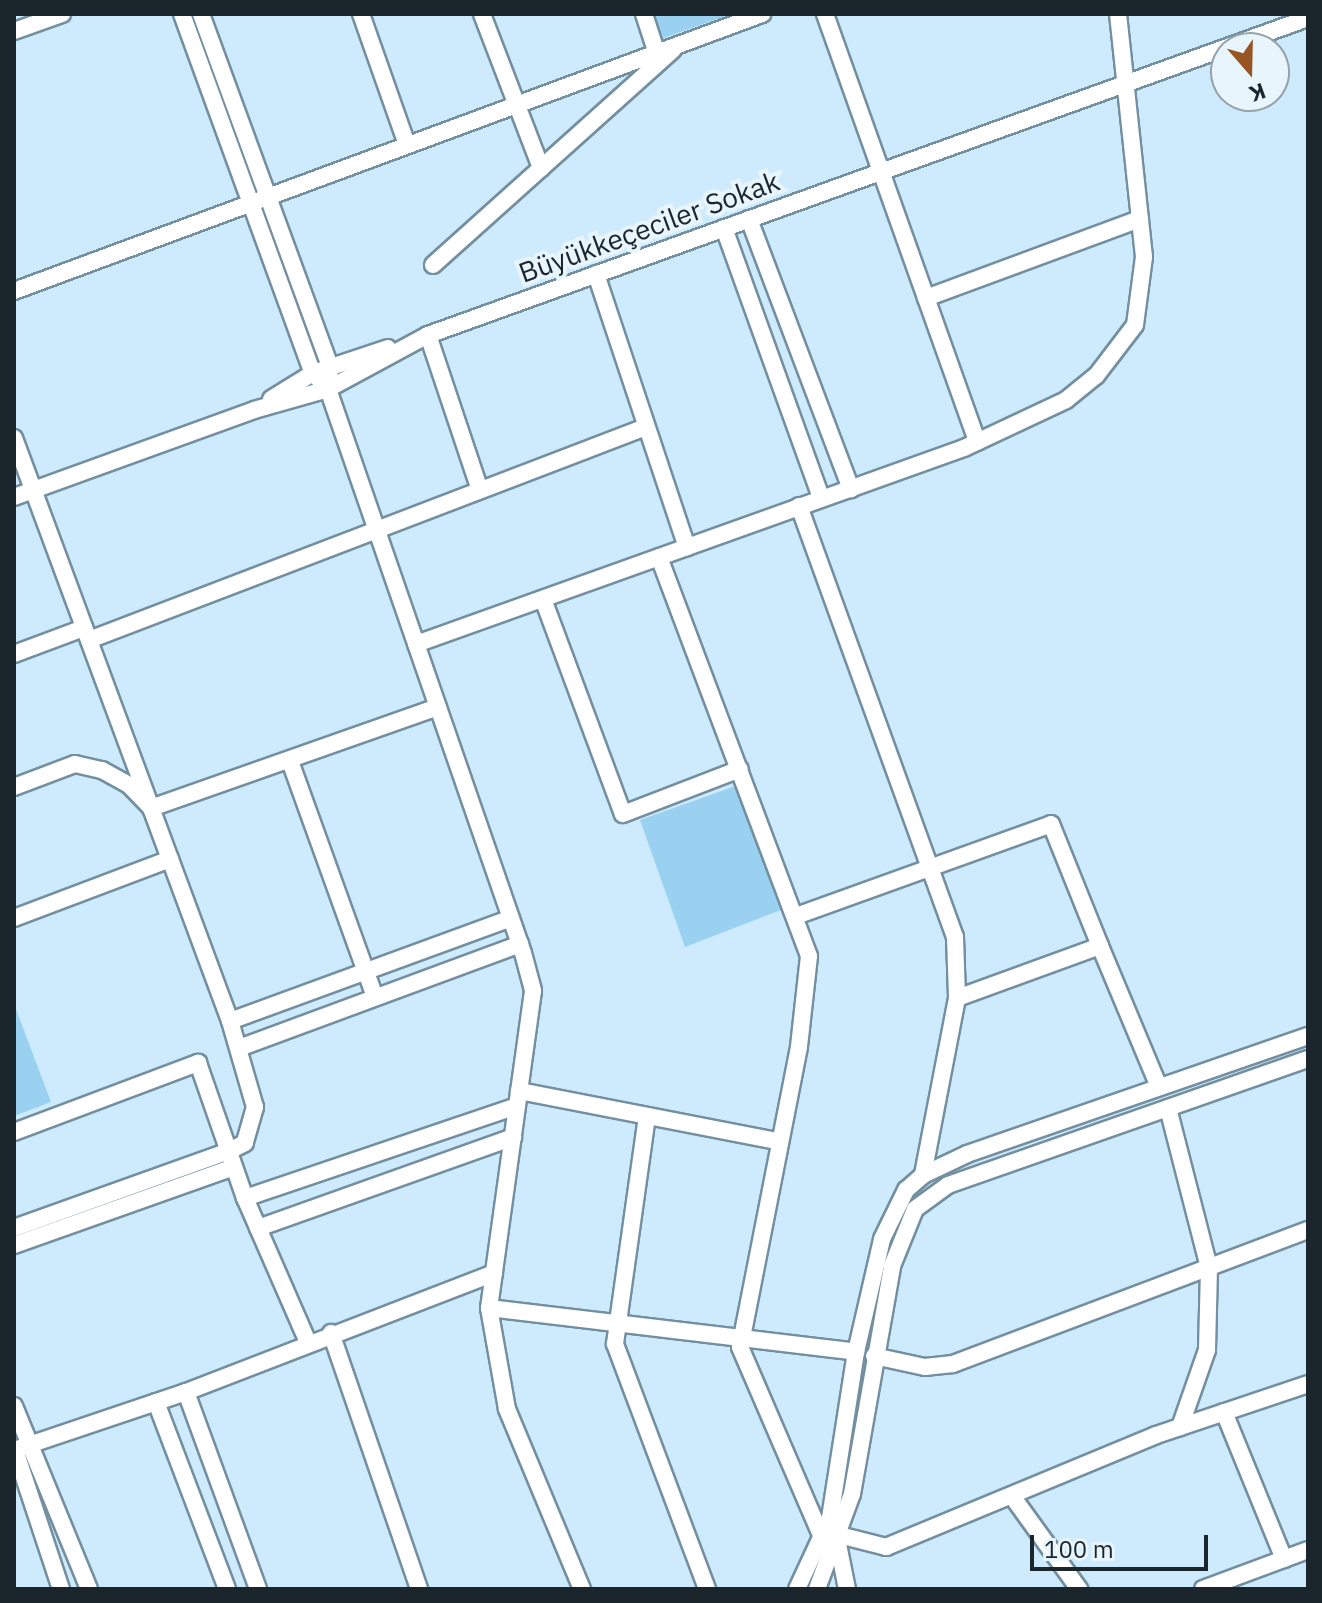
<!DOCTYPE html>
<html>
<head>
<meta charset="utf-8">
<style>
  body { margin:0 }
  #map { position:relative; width:1322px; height:1603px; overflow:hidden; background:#cdebfd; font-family:"IBM Plex Sans",sans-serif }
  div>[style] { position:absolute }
  .green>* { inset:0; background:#9ad1f0 }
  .roads { filter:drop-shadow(2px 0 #738fa0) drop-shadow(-2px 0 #738fa0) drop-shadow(0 2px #738fa0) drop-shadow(0 -2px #738fa0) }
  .minor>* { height:16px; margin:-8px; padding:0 8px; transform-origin:8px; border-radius:8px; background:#fff }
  span { translate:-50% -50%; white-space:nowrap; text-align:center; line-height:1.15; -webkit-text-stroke:8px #e9f5fd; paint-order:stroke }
  .street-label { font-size:28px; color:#1a262c }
  .frame { position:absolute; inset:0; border:16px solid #1a262c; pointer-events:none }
  .north { position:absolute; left:1210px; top:32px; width:80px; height:80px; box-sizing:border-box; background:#e9f5fd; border:2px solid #96a2a9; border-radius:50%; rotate:160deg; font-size:22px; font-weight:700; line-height:32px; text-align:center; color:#1a262c }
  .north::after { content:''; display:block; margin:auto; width:28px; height:36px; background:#975524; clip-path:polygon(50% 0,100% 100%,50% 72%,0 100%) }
  .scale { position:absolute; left:1030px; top:1535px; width:178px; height:36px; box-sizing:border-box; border:4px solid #1a262c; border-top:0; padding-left:10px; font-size:24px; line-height:28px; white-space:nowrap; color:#1a262c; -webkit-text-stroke:6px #e9f5fd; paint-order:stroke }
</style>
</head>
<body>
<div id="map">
  <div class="green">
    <div style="clip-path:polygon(649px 14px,731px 14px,658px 40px)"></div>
    <div style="clip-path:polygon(738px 785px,781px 910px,685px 947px,640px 820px)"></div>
    <div style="clip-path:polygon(14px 1004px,51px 1102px,14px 1116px)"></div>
  </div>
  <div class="roads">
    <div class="minor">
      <div style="left:182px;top:14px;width:382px;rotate:70deg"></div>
      <div style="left:313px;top:373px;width:22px;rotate:47deg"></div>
      <div style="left:328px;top:389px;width:597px;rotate:70.93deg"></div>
      <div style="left:523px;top:953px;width:39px;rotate:75deg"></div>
      <div style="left:533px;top:991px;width:320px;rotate:97.9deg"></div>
      <div style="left:489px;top:1308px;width:103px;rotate:79.9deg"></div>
      <div style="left:507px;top:1409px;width:195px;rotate:67.4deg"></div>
      <div style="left:201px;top:14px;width:376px;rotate:69.9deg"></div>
      <div style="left:330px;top:367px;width:22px;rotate:95deg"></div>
      <div style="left:361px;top:14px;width:136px;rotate:70.6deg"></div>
      <div style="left:482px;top:14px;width:165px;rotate:69deg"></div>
      <div style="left:644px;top:14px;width:40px;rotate:72deg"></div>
      <div style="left:825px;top:14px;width:454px;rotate:70.4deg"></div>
      <div style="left:14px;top:31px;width:51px;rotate:-19.5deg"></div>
      <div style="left:749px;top:219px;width:289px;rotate:69.3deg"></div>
      <div style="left:724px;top:228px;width:287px;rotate:70.2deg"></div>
      <div style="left:433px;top:265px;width:322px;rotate:-41.9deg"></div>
      <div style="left:596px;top:274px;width:288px;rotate:71.6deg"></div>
      <div style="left:14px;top:291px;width:798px;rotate:-20.32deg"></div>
      <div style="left:926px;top:298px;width:228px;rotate:-20.3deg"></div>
      <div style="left:428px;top:335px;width:163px;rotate:71.5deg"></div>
      <div style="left:271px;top:399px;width:49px;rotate:-31.8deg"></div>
      <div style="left:313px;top:373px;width:79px;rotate:-18.4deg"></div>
      <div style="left:14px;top:438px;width:622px;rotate:69.67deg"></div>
      <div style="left:230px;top:1021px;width:90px;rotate:73.8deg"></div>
      <div style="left:255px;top:1107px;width:37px;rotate:106deg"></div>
      <div style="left:245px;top:1143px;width:18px;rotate:153deg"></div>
      <div style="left:229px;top:1151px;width:228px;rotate:160.3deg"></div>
      <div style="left:14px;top:497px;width:255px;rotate:-19.9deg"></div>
      <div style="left:254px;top:410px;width:77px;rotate:-15.8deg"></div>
      <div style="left:328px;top:389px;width:114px;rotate:-28.4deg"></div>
      <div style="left:428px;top:335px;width:935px;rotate:-19.81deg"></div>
      <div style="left:799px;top:506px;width:458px;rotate:70.1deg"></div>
      <div style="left:955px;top:937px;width:61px;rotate:88.1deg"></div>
      <div style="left:957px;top:998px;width:180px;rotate:100.9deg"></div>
      <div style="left:659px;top:557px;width:426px;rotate:69.4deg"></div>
      <div style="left:809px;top:956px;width:92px;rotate:96.3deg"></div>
      <div style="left:799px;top:1047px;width:306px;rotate:101.1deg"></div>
      <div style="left:740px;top:1347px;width:207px;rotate:66.7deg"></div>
      <div style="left:543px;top:599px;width:229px;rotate:69.6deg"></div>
      <div style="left:623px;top:814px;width:125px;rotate:-21deg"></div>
      <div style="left:89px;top:640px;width:596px;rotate:-20.93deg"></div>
      <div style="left:416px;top:644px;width:582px;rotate:-19.68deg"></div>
      <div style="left:964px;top:448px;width:113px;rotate:-25.2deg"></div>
      <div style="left:1066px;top:400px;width:38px;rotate:-39deg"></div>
      <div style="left:1096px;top:376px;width:64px;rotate:-52.6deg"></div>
      <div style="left:1135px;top:325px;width:69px;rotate:-82.5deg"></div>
      <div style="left:1144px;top:257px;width:244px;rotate:-96.1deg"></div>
      <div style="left:14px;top:654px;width:75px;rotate:-20.4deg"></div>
      <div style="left:290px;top:761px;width:251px;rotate:70.2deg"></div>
      <div style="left:14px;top:787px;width:65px;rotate:-20.7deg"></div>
      <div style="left:75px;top:764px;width:28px;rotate:13deg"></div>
      <div style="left:102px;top:770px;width:31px;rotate:29deg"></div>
      <div style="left:129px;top:785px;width:32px;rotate:46deg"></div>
      <div style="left:151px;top:808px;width:304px;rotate:-19.4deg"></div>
      <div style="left:796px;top:916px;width:271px;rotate:-19.8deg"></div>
      <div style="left:1051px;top:824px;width:131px;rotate:68.1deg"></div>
      <div style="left:1100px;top:946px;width:152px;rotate:160deg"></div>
      <div style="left:14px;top:918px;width:167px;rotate:-20.7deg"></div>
      <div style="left:1100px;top:946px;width:153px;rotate:67.3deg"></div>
      <div style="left:230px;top:1021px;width:299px;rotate:-20.1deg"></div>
      <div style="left:239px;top:1048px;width:300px;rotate:-20.3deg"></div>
      <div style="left:519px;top:1091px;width:263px;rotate:11deg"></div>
      <div style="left:1168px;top:1108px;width:165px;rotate:75.6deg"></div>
      <div style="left:1209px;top:1268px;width:82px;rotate:91.4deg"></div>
      <div style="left:1207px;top:1350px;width:82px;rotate:109.3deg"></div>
      <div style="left:647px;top:1116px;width:230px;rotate:98deg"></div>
      <div style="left:615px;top:1344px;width:262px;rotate:69.4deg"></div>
      <div style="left:14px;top:1132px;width:197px;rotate:-20.6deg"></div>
      <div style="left:198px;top:1063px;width:143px;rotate:70.8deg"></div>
      <div style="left:245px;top:1198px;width:157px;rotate:66.4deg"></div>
      <div style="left:245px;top:1198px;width:287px;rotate:-18.7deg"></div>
      <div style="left:258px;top:1228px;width:271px;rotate:-19.6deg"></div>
      <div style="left:14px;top:1245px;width:233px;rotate:-19.5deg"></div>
      <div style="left:489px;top:1308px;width:370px;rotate:6.8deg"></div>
      <div style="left:331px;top:1333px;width:271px;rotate:71deg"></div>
      <div style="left:874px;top:1356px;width:52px;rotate:12.2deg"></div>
      <div style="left:925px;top:1367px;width:28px;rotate:-6deg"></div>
      <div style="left:953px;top:1364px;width:379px;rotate:-20.7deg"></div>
      <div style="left:186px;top:1392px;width:210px;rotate:69.9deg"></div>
      <div style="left:156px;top:1402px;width:200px;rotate:69.2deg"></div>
      <div style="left:14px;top:1406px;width:198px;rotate:67.7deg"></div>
      <div style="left:1224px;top:1412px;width:159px;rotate:67.8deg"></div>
      <div style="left:14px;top:1450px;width:182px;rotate:-18.6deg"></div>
      <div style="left:186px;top:1392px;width:330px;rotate:-21.1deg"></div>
      <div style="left:15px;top:1450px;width:146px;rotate:71.7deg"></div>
      <div style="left:1012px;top:1496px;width:115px;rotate:54.2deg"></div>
      <div style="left:839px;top:1535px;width:49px;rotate:14.3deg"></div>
      <div style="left:886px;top:1547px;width:292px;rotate:-22.5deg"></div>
      <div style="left:1156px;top:1435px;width:160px;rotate:-18.5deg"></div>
      <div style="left:838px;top:1544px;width:46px;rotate:78.7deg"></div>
      <div style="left:797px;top:1589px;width:78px;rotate:-65.1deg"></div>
      <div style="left:830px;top:1518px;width:168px;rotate:-81.1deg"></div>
      <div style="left:856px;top:1352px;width:116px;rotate:-77deg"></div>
      <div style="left:882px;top:1239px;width:55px;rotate:-63.9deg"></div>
      <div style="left:906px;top:1190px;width:23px;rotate:-41deg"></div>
      <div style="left:923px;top:1175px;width:49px;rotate:-25.5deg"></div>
      <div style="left:967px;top:1154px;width:361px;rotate:-19.1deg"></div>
      <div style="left:817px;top:1589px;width:101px;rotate:-69.8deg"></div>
      <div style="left:852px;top:1494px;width:231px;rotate:-80deg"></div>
      <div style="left:892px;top:1266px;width:61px;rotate:-68deg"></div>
      <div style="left:915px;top:1209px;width:41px;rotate:-36deg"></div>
      <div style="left:948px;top:1185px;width:381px;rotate:-19.3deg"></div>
      <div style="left:1203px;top:1589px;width:112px;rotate:-20.4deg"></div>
    </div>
  </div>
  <div class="street-label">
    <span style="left:649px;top:227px;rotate:-20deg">Büyükkeçeciler Sokak</span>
  </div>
  <div class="frame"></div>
  <div class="north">K</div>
  <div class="scale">100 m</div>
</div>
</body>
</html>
